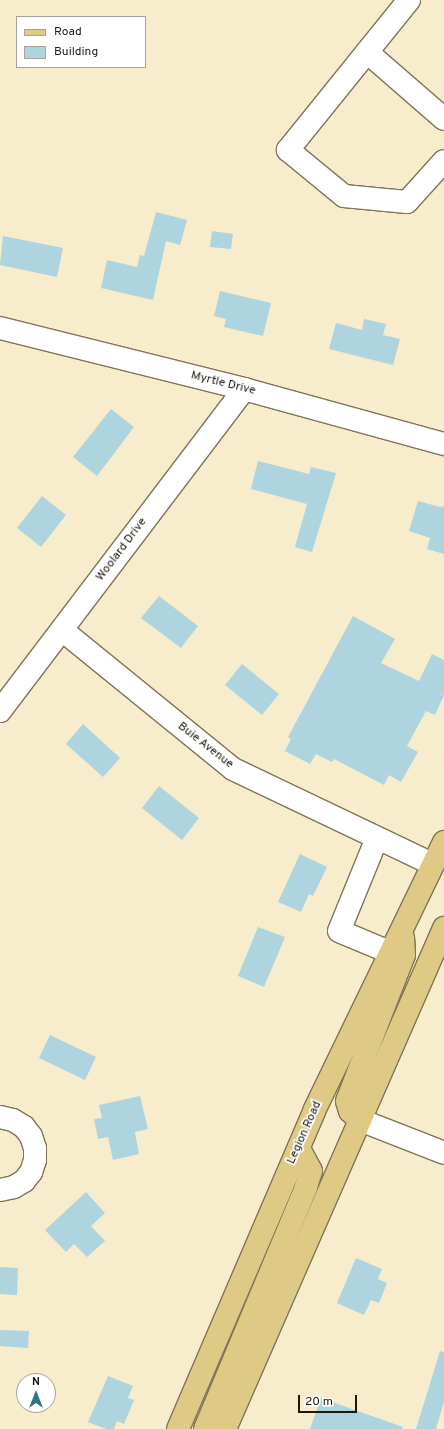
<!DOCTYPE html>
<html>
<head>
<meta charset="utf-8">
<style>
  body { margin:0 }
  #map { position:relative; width:444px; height:1429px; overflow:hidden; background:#f7eccc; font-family:Overpass,sans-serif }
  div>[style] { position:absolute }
  .building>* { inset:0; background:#aed4df }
  .roads { filter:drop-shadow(1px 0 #7f7558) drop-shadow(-1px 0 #7f7558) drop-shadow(0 1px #7f7558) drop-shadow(0 -1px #7f7558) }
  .minor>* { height:22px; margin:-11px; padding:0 11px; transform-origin:11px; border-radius:11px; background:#fff }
  .major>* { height:22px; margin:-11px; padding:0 11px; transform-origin:11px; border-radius:11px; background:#dfca85 }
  span { translate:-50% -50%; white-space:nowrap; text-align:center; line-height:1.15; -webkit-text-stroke:3.5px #fff; paint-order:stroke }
  .street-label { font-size:12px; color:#1c180d }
  .legend { position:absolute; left:16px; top:16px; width:130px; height:52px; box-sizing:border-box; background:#fff; border:1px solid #a4a39e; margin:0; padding:5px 7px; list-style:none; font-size:12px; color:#1c180d }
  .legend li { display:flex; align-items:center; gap:8px; height:20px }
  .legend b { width:20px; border:1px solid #a4a39e }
  .north { position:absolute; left:16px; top:1373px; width:40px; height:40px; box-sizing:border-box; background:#fff; border:1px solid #a4a39e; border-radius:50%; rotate:0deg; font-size:11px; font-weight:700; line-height:16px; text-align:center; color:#1c180d }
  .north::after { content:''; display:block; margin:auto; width:14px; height:18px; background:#317485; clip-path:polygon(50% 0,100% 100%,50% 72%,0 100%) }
  .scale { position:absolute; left:298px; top:1395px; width:59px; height:18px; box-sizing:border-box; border:2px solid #1c180d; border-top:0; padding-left:5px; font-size:12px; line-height:14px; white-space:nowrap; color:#1c180d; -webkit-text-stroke:3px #fff; paint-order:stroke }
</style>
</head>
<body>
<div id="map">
  <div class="building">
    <div style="clip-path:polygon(156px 212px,187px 220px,180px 245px,166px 241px,153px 300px,101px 288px,107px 260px,137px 267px,140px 255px,144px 256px)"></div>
    <div style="clip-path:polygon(212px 231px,233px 234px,231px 249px,210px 247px)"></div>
    <div style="clip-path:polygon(3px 236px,63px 248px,57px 277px,0 265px)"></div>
    <div style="clip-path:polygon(220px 291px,271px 303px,263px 336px,224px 327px,226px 319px,214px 316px)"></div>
    <div style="clip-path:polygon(364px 319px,386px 324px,383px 335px,400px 339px,393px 365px,329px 349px,336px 323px,362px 330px)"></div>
    <div style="clip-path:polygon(111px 409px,134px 427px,97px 476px,73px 457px)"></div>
    <div style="clip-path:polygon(258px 461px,309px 474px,311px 467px,336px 473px,312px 552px,295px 547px,307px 504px,251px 489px)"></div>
    <div style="clip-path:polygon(42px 496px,66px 515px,41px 547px,17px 528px)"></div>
    <div style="clip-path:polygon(418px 501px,440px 507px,444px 506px,444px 554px,427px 549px,430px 538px,409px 531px)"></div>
    <div style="clip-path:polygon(159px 596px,198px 626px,181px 648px,141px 618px)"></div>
    <div style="clip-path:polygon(353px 616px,395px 639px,381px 663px,419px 681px,432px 654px,444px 660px,444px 695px,435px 715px,426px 711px,407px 746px,418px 752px,401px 782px,389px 775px,384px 785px,334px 759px,332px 762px,316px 754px,310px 764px,285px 751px,291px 739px,288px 737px)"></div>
    <div style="clip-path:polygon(242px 664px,279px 694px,262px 715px,225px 685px)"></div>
    <div style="clip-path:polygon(83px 724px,120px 758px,103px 777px,66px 744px)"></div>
    <div style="clip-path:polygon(159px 786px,199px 818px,182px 840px,142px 808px)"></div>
    <div style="clip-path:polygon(300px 854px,327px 867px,313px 896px,309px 894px,301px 912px,278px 902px)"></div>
    <div style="clip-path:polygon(258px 927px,285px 937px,264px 987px,238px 976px)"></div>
    <div style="clip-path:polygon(50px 1035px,96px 1057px,85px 1080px,39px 1058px)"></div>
    <div style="clip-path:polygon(140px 1096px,148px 1129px,135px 1132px,139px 1154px,113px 1160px,108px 1137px,98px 1139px,94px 1119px,102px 1118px,99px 1105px)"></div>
    <div style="clip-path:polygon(86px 1192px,105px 1213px,91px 1226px,105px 1241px,87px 1257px,74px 1244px,66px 1252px,45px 1230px)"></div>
    <div style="clip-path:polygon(356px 1258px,382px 1269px,378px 1279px,387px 1283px,379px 1303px,371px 1300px,364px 1315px,337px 1303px)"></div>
    <div style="clip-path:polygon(0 1267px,18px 1268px,17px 1295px,0 1294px)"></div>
    <div style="clip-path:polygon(0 1330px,29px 1331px,28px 1348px,0 1346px)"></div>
    <div style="clip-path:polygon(440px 1351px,444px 1352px,444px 1402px,436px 1429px,416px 1429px)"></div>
    <div style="clip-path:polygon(108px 1376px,133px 1386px,128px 1398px,134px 1400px,124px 1424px,117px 1421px,114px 1429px,106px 1429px,88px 1422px)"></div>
    <div style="clip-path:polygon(321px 1398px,403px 1427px,402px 1429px,310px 1429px)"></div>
  </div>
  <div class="roads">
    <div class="minor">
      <div style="left:409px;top:0;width:193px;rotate:128.9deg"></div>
      <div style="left:288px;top:150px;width:72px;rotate:39.4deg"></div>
      <div style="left:344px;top:196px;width:63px;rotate:5.4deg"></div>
      <div style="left:407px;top:202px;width:55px;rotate:-47.9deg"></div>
      <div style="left:367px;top:52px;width:102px;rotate:41deg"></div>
      <div style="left:0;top:328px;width:252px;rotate:14deg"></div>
      <div style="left:244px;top:389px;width:207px;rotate:15.4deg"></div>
      <div style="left:62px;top:630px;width:220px;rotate:39.1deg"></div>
      <div style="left:233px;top:769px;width:221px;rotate:25.5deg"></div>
      <div style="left:0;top:711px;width:404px;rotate:-52.8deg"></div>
      <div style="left:377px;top:838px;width:100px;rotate:112.2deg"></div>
      <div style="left:339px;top:931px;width:54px;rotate:22.8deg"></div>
      <div style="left:0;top:1117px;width:13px;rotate:13deg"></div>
      <div style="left:13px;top:1120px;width:13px;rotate:32deg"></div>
      <div style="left:24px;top:1127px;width:11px;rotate:52deg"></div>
      <div style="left:31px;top:1136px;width:13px;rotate:72deg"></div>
      <div style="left:35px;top:1148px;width:12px;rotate:90deg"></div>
      <div style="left:35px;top:1160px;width:13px;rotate:108deg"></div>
      <div style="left:31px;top:1172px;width:11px;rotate:128deg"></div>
      <div style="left:24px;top:1181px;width:12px;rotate:149deg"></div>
      <div style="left:14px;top:1187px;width:14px;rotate:168deg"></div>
      <div style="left:360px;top:1120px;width:90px;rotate:21.4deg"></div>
    </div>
    <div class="major">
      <div style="left:360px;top:1120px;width:13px;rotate:-138deg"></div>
      <div style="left:350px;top:1111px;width:10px;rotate:-107deg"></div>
      <div style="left:347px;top:1101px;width:157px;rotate:-68.7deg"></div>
      <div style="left:404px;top:955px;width:17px;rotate:-93deg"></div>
      <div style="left:178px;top:1429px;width:346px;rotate:-66.8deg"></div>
      <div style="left:314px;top:1111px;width:299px;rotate:-64.2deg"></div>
      <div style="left:205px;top:1429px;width:262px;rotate:-67.3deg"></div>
      <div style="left:306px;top:1187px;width:17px;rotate:-73deg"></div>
      <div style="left:311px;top:1171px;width:26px;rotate:-118deg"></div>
      <div style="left:225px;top:1429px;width:547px;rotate:-66.39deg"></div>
    </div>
  </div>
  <div class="street-label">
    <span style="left:223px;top:384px;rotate:14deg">Myrtle Drive</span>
    <span style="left:122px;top:550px;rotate:-53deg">Woolard Drive</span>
    <span style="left:205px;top:746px;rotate:38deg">Buie Avenue</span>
    <span style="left:305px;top:1133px;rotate:-66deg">Legion Road</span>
  </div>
  <ul class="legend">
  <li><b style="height:5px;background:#dfca85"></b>Road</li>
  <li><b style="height:11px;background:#aed4df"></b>Building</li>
  </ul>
  <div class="north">N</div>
  <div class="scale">20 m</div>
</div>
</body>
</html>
